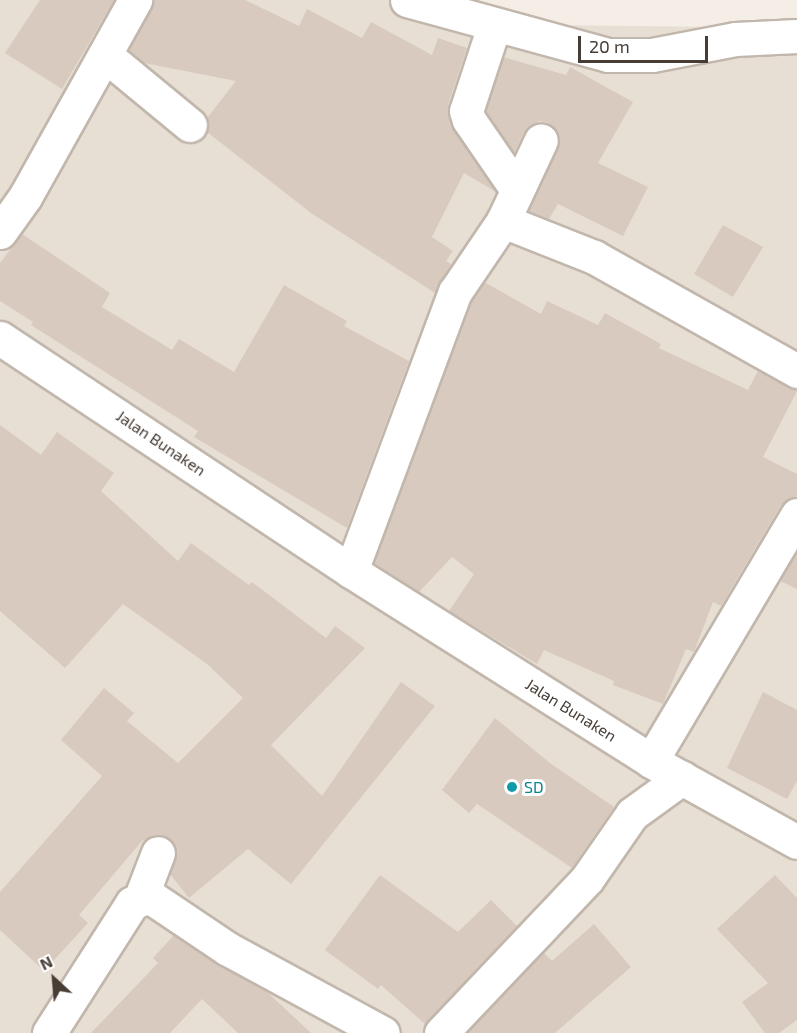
<!DOCTYPE html>
<html>
<head>
<meta charset="utf-8">
<style>
  body { margin:0 }
  #map { position:relative; width:797px; height:1033px; overflow:hidden; background:#f4eee6; font-family:"Exo 2",sans-serif }
  div>[style] { position:absolute }
  .residential>* { inset:0; background:#e8dfd4 }
  .building>* { inset:0; background:#d8cabf }
  .roads { filter:drop-shadow(2px 0 #c2b7ac) drop-shadow(-2px 0 #c2b7ac) drop-shadow(0 2px #c2b7ac) drop-shadow(0 -2px #c2b7ac) }
  .street>* { height:33px; margin:-16.5px; padding:0 16.5px; transform-origin:16.5px; border-radius:16.5px; background:#fff }
  .dots>* { width:16px; height:16px; translate:-50% -50%; box-sizing:border-box; border:3px solid #fff; border-radius:50% }
  span { translate:-50% -50%; white-space:nowrap; text-align:center; line-height:1.15; -webkit-text-stroke:6px #fff; paint-order:stroke }
  .street-label { font-size:16px; color:#473d35 }
  .culture-label { font-size:16px; color:#0d838f }
  .left { translate:0 -50%; text-align:left }
  .north { position:absolute; left:24px; top:949px; width:60px; height:60px; -webkit-text-stroke:4px #fff; paint-order:stroke; rotate:334deg; font-size:16px; font-weight:700; line-height:24px; text-align:center; color:#473d35 }
  .north::after { content:''; display:block; margin:auto; width:21px; height:27px; background:#473d35; clip-path:polygon(50% 0,100% 100%,50% 72%,0 100%) }
  .scale { position:absolute; left:578px; top:36px; width:130px; height:27px; box-sizing:border-box; border:3px solid #473d35; border-top:0; padding-left:8px; font-size:18px; line-height:21px; white-space:nowrap; color:#473d35; -webkit-text-stroke:4px #fff; paint-order:stroke }
</style>
</head>
<body>
<div id="map">
  <div class="residential">
    <div style="clip-path:polygon(0 0,415px 0,478px 24px,797px 28px,797px 1033px,0 1033px)"></div>
  </div>
  <div class="building">
    <div style="clip-path:polygon(40px 0,114px 0,62px 89px,5px 53px)"></div>
    <div style="clip-path:polygon(154px 0,245px 0,299px 26px,307px 9px,362px 38px,371px 22px,432px 55px,438px 38px,467px 48px,448px 105px,448px 117px,496px 192px,464px 173px,432px 237px,453px 251px,446px 261px,451px 264px,435px 293px,311px 213px,207px 132px,207px 118px,236px 81px,144px 63px,129px 50px)"></div>
    <div style="clip-path:polygon(503px 57px,566px 75px,570px 67px,633px 102px,598px 163px,648px 187px,623px 236px,558px 204px,549px 219px,528px 211px,560px 138px,549px 123px,539px 121px,524px 132px,514px 153px,486px 111px)"></div>
    <div style="clip-path:polygon(723px 225px,763px 247px,733px 297px,694px 274px)"></div>
    <div style="clip-path:polygon(22px 234px,110px 293px,102px 307px,172px 350px,179px 339px,234px 372px,284px 285px,347px 321px,344px 326px,409px 361px,347px 528px,194px 437px,198px 431px,31px 325px,33px 322px,0 301px,0 263px)"></div>
    <div style="clip-path:polygon(484px 282px,541px 314px,547px 301px,598px 325px,605px 313px,661px 344px,659px 348px,748px 390px,758px 371px,797px 391px,763px 457px,797px 474px,797px 496px,781px 505px,721px 606px,713px 602px,694px 652px,686px 649px,663px 704px,613px 685px,614px 681px,544px 650px,537px 664px,449px 611px,474px 574px,452px 557px,419px 592px,374px 563px,472px 301px)"></div>
    <div style="clip-path:polygon(0 425px,41px 455px,57px 432px,114px 473px,101px 491px,178px 561px,191px 543px,249px 585px,252px 582px,326px 638px,335px 626px,365px 648px,271px 745px,322px 796px,401px 682px,435px 706px,291px 884px,248px 849px,189px 898px,170px 874px,177px 851px,173px 842px,155px 835px,142px 841px,79px 915px,88px 923px,44px 971px,0 930px,0 892px,102px 776px,61px 740px,104px 688px,134px 713px,127px 721px,178px 763px,243px 698px,207px 664px,123px 604px,65px 668px,0 611px)"></div>
    <div style="clip-path:polygon(797px 552px,797px 589px,780px 581px)"></div>
    <div style="clip-path:polygon(763px 692px,797px 710px,797px 781px,787px 799px,727px 768px)"></div>
    <div style="clip-path:polygon(495px 718px,550px 763px,614px 807px,572px 868px,477px 804px,469px 813px,442px 790px)"></div>
    <div style="clip-path:polygon(380px 875px,458px 932px,491px 900px,517px 926px,425px 1024px,381px 985px,378px 989px,325px 950px)"></div>
    <div style="clip-path:polygon(775px 875px,797px 898px,797px 1020px,779px 1033px,765px 1033px,742px 1002px,768px 983px,717px 929px)"></div>
    <div style="clip-path:polygon(594px 924px,631px 967px,555px 1033px,467px 1033px,543px 952px,552px 961px)"></div>
    <div style="clip-path:polygon(174px 935px,265px 990px,311px 1033px,238px 1033px,202px 999px,170px 1033px,91px 1033px,158px 963px,153px 958px)"></div>
  </div>
  <div class="roads">
    <div class="street">
      <div style="left:407px;top:0;width:208px;rotate:15.3deg"></div>
      <div style="left:608px;top:55px;width:44px"></div>
      <div style="left:652px;top:55px;width:85px;rotate:-10.9deg"></div>
      <div style="left:735px;top:39px;width:62px;rotate:-2.8deg"></div>
      <div style="left:494px;top:26px;width:89px;rotate:108.2deg"></div>
      <div style="left:466px;top:111px;width:9px;rotate:72deg"></div>
      <div style="left:469px;top:120px;width:81px;rotate:55.5deg"></div>
      <div style="left:105px;top:55px;width:110px;rotate:39.5deg"></div>
      <div style="left:503px;top:221px;width:98px;rotate:21.6deg"></div>
      <div style="left:594px;top:257px;width:233px;rotate:29.3deg"></div>
      <div style="left:0;top:232px;width:43px;rotate:-54.5deg"></div>
      <div style="left:25px;top:197px;width:226px;rotate:-60.8deg"></div>
      <div style="left:0;top:338px;width:421px;rotate:33.6deg"></div>
      <div style="left:351px;top:571px;width:355px;rotate:32.3deg"></div>
      <div style="left:651px;top:761px;width:167px;rotate:29deg"></div>
      <div style="left:351px;top:571px;width:298px;rotate:-69.6deg"></div>
      <div style="left:455px;top:292px;width:86px;rotate:-55.9deg"></div>
      <div style="left:503px;top:221px;width:89px;rotate:-64.9deg"></div>
      <div style="left:651px;top:761px;width:286px;rotate:-59.3deg"></div>
      <div style="left:141px;top:897px;width:47px;rotate:-68.9deg"></div>
      <div style="left:49px;top:1033px;width:154px;rotate:-57.4deg"></div>
      <div style="left:132px;top:903px;width:18px;rotate:-22deg"></div>
      <div style="left:149px;top:896px;width:95px;rotate:33.9deg"></div>
      <div style="left:228px;top:949px;width:176px;rotate:28.5deg"></div>
      <div style="left:441px;top:1033px;width:212px;rotate:-46.5deg"></div>
      <div style="left:587px;top:879px;width:79px;rotate:-55.3deg"></div>
      <div style="left:632px;top:814px;width:62px;rotate:-35.8deg"></div>
    </div>
  </div>
  <div class="dots">
    <div style="left:512px;top:787px;background:#0f9aa8"></div>
  </div>
  <div class="street-label">
    <span style="left:161px;top:443px;rotate:34deg">Jalan Bunaken</span>
    <span style="left:571px;top:710px;rotate:32deg">Jalan Bunaken</span>
  </div>
  <div class="culture-label">
    <span class="left" style="left:524px;top:787px">SD</span>
  </div>
  <div class="north">N</div>
  <div class="scale">20 m</div>
</div>
</body>
</html>
